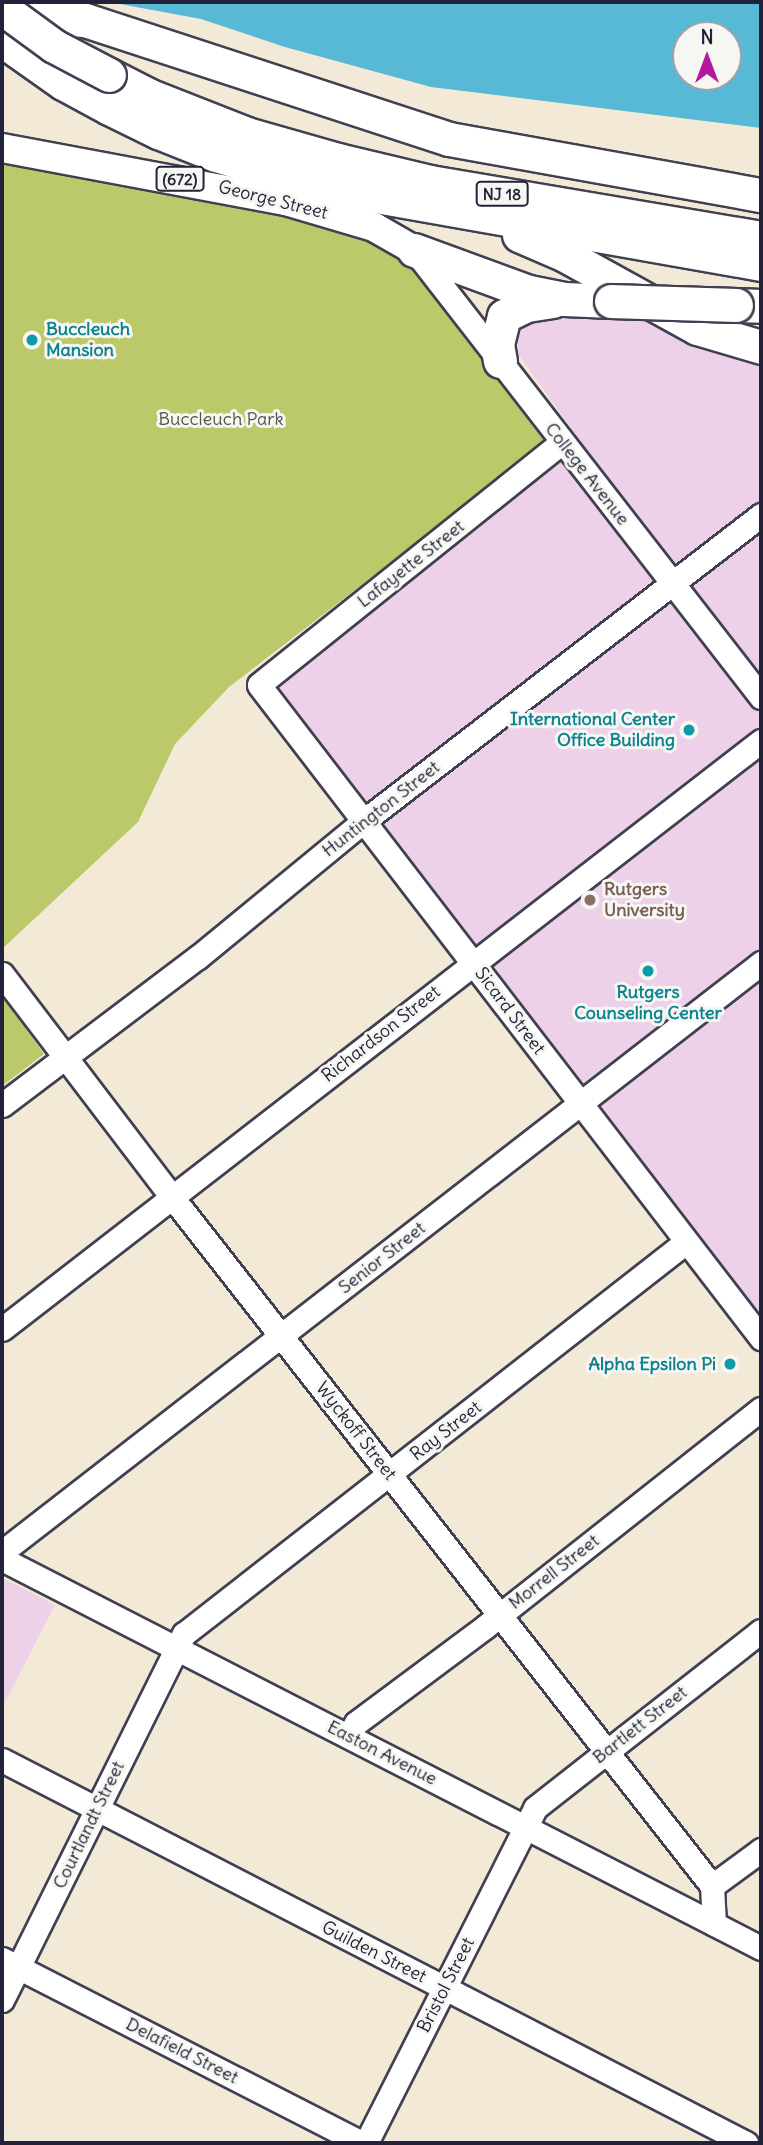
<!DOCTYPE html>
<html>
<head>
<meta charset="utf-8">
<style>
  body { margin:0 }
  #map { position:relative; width:763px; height:2145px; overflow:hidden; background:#f3e9d7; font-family:Delius,sans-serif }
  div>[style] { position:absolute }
  .built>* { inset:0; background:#ecd1e9 }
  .green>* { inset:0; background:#bbc96b }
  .water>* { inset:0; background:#57b9d5 }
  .roads { filter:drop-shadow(2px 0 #414052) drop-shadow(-2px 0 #414052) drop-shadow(0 2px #414052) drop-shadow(0 -2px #414052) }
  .minor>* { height:23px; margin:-11.5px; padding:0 11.5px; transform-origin:11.5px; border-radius:11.5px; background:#fff }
  .major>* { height:28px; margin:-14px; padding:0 14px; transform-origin:14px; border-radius:14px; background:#fff }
  .highway>* { height:33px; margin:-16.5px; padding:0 16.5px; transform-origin:16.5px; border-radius:16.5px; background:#fff }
  .bridges { filter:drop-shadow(2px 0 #414052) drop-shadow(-2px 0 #414052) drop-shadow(0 2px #414052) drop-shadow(0 -2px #414052) }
  .highway-bridge>* { height:33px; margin:-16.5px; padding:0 16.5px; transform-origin:16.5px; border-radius:16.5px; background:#fff }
  .dots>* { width:19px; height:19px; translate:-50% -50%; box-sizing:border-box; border:4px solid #f6f6f2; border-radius:50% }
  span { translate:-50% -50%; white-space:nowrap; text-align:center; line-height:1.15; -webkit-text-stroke:6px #f6f6f2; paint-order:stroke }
  .shield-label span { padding:2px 5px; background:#f6f6f2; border:2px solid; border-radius:5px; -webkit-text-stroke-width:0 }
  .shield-label { font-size:16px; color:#22223b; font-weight:700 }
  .street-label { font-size:18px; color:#22223b }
  .culture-label { font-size:18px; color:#0d838f; font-weight:700 }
  .left { translate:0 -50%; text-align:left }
  .right { translate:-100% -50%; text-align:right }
  .park-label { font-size:18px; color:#505449 }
  .education-label { font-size:18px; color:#785e54; font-weight:700 }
  .frame { position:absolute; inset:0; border:4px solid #22223b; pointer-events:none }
  .north { position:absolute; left:672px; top:21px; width:70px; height:70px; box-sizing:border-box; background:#f6f6f2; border:2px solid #a1a1a9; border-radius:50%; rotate:0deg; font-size:19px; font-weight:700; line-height:28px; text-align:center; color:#22223b }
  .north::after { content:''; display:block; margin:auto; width:24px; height:32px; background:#b5179e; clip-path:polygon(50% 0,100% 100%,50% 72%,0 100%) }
</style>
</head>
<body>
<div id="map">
  <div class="built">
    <div style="clip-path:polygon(558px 306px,761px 333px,761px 1326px,257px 696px,581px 442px,503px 333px)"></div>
    <div style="clip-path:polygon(2px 1578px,55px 1605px,2px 1708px)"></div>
  </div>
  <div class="green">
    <div style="clip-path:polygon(2px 158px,249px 201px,379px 242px,406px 262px,418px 277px,546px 443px,229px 687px,175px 744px,138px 822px,2px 949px)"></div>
    <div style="clip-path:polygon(2px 996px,44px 1054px,2px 1086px)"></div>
  </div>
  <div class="water">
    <div style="clip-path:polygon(evenodd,109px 2px,761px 2px,761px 128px,431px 87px,285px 47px,201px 19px,109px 2px,686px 35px,728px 35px,728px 77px,686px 77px,686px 35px)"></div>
  </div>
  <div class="roads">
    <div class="minor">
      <div style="left:414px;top:250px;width:566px;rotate:52.18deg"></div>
      <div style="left:562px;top:442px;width:388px;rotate:141.3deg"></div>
      <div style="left:259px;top:685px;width:824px;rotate:52.45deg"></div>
      <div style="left:2px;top:974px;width:280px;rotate:52.7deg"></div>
      <div style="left:172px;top:1197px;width:875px;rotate:51.91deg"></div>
      <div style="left:2px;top:1105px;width:246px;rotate:-37.1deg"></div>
      <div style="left:198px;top:957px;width:216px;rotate:-39.4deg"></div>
      <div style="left:365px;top:820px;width:500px;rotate:-37.6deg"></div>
      <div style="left:2px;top:1329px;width:960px;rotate:-37.77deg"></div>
      <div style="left:2px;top:1552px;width:961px;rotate:-37.81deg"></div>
      <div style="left:2px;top:1559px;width:853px;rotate:27.14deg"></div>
      <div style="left:348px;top:1736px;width:15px;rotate:-58deg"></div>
      <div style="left:356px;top:1723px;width:162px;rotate:-36.7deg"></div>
      <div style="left:486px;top:1626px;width:350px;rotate:-38.3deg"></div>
      <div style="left:2px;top:1760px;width:837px;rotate:27.24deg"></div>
      <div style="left:714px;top:1924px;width:38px;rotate:-93deg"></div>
      <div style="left:712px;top:1886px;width:61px;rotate:-36.3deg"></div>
      <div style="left:2px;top:1959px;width:404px;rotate:27.1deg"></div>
      <div style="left:2px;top:2000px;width:409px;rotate:-63.6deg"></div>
      <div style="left:184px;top:1634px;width:637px;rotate:-37.99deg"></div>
      <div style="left:366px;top:2143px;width:375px;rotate:-63.2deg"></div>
      <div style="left:535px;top:1808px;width:287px;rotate:-38.1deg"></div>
    </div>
    <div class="major">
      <div style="left:2px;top:148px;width:289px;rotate:10.6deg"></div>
      <div style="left:286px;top:201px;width:92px;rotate:16.5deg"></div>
      <div style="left:374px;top:227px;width:46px;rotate:29.9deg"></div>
    </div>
    <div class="highway">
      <div style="left:2px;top:15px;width:83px;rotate:3.4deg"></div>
      <div style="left:85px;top:20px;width:383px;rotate:18.1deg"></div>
      <div style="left:449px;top:139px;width:317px;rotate:10.2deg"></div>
      <div style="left:2px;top:40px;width:75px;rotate:35.2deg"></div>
      <div style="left:63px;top:83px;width:52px;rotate:28.5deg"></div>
      <div style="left:109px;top:108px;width:55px;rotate:26.1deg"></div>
      <div style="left:158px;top:132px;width:62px;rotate:21.6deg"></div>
      <div style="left:216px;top:155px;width:84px;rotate:16.7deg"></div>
      <div style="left:296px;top:179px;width:82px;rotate:12deg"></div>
      <div style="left:376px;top:196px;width:391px;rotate:10deg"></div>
      <div style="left:109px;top:75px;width:44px;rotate:27.1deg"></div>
      <div style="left:148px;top:95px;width:106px;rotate:21.5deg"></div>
      <div style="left:247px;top:134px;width:95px;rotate:15.9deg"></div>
      <div style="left:338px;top:160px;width:95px;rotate:13.4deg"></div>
      <div style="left:430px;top:182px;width:336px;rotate:9.6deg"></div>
      <div style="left:519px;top:235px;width:50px;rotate:23.5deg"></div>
      <div style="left:565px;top:255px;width:151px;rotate:28.9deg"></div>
      <div style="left:697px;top:328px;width:67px;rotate:16.5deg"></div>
      <div style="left:414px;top:250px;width:122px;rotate:20.1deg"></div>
      <div style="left:529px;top:292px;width:36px;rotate:11deg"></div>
      <div style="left:564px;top:299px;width:47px;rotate:2.4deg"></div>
      <div style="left:736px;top:305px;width:25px;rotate:2deg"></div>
      <div style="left:500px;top:361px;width:17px;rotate:-100deg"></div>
      <div style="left:497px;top:344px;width:29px;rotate:-76deg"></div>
      <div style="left:504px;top:316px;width:25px;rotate:-26deg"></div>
      <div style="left:527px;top:305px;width:26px;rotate:-9deg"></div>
    </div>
  </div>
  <div class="bridges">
    <div class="highway-bridge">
      <div style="left:2px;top:8px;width:64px;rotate:36.2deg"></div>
      <div style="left:54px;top:46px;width:62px;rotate:27.8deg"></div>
      <div style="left:611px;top:301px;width:125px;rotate:1.8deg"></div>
    </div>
  </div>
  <div class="dots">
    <div style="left:32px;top:340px;background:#0f9aa8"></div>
    <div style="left:689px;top:730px;background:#0f9aa8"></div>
    <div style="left:590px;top:900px;background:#8d6e63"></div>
    <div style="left:648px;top:971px;background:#0f9aa8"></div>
    <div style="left:730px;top:1364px;background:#0f9aa8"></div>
  </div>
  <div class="shield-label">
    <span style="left:180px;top:179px">(672)</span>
    <span style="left:502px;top:194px">NJ 18</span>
  </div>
  <div class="street-label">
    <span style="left:273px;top:200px;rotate:14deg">George Street</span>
    <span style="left:587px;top:474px;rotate:52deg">College Avenue</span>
    <span style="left:411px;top:564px;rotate:-38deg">Lafayette Street</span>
    <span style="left:381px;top:809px;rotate:-38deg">Huntington Street</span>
    <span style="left:510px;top:1011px;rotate:53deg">Sicard Street</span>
    <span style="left:381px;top:1034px;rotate:-38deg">Richardson Street</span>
    <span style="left:382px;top:1258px;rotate:-38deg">Senior Street</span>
    <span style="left:356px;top:1431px;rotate:52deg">Wyckoff Street</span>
    <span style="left:446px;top:1431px;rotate:-38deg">Ray Street</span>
    <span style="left:554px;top:1572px;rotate:-38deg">Morrell Street</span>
    <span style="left:640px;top:1725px;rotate:-38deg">Bartlett Street</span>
    <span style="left:382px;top:1753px;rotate:27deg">Easton Avenue</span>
    <span style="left:89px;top:1825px;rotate:-64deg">Courtlandt Street</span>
    <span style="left:374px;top:1952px;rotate:27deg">Guilden Street</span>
    <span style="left:446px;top:1985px;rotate:-63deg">Bristol Street</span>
    <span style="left:182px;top:2051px;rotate:27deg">Delafield Street</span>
  </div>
  <div class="culture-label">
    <span class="left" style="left:46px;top:340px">Buccleuch<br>Mansion</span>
    <span class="right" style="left:675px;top:730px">International Center<br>Office Building</span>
    <span style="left:648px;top:1003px">Rutgers<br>Counseling Center</span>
    <span class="right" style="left:716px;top:1364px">Alpha Epsilon Pi</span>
  </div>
  <div class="park-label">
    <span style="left:221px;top:419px">Buccleuch Park</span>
  </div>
  <div class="education-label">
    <span class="left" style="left:604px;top:900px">Rutgers<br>University</span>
  </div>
  <div class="frame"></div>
  <div class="north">N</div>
</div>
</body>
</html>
